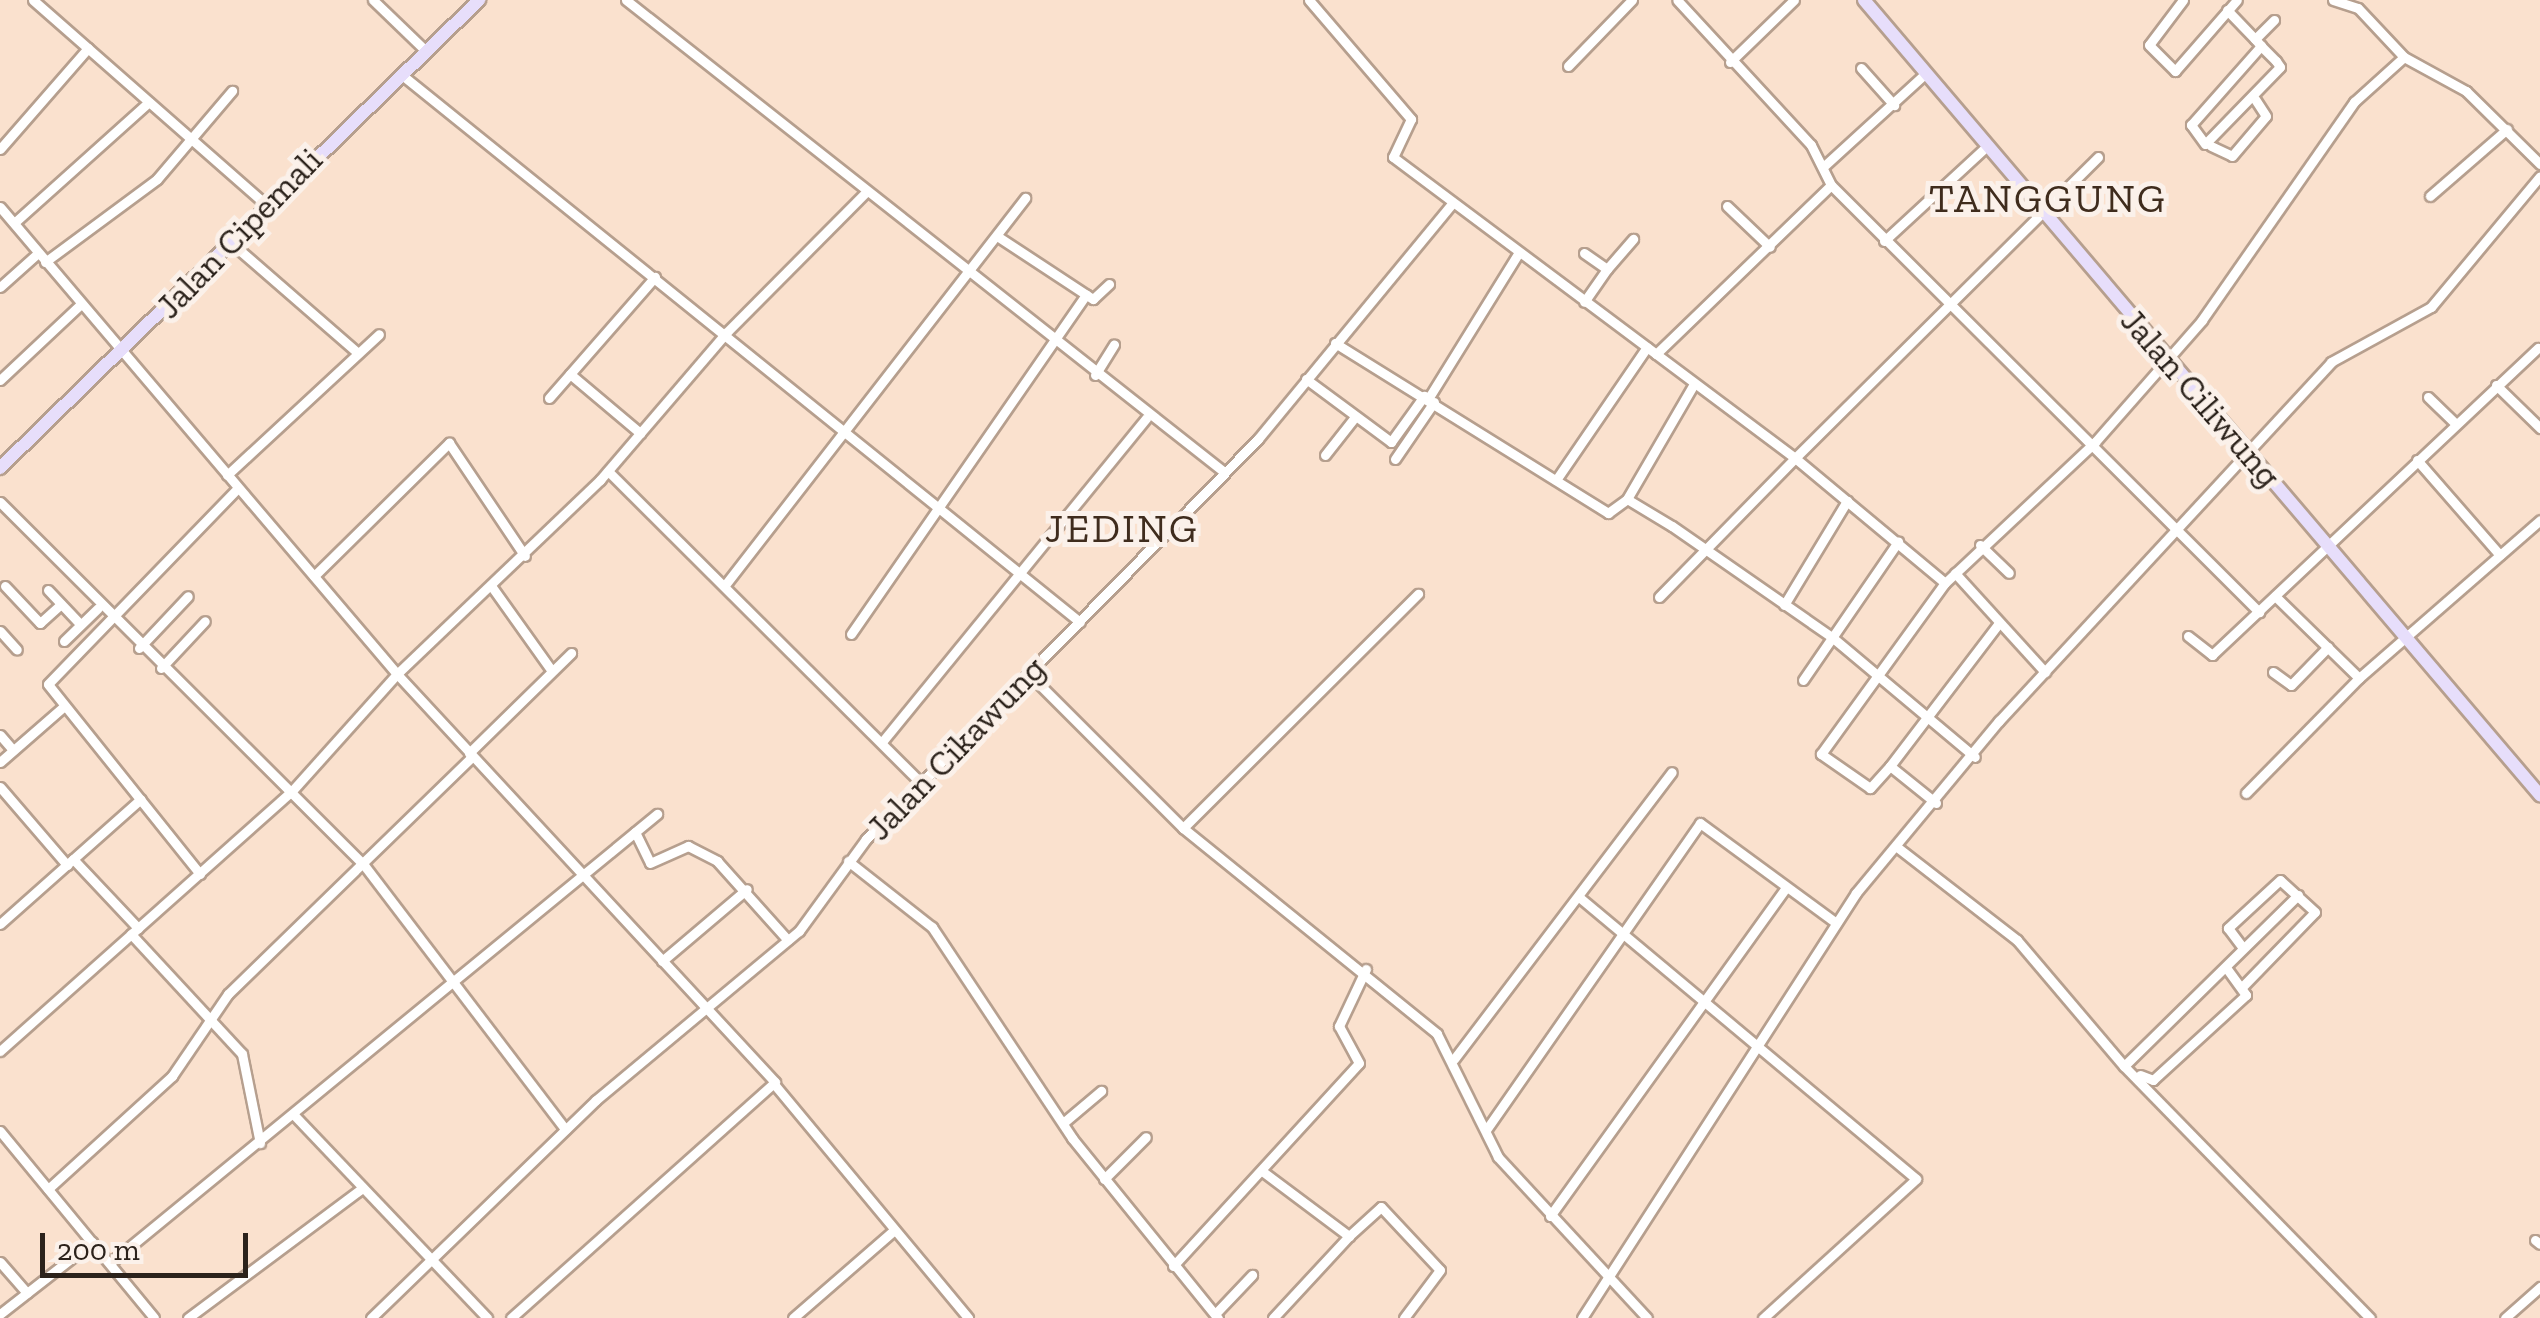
<!DOCTYPE html>
<html>
<head>
<meta charset="utf-8">
<style>
  body { margin:0 }
  #map { position:relative; width:2540px; height:1318px; overflow:hidden; background:#fae1ce; font-family:"Zilla Slab",serif }
  div>[style] { position:absolute }
  .roads { filter:drop-shadow(2px 0 #b69f8e) drop-shadow(-2px 0 #b69f8e) drop-shadow(0 2px #b69f8e) drop-shadow(0 -2px #b69f8e) }
  .street>* { height:9px; margin:-4.5px; padding:0 4.5px; transform-origin:4.5px; border-radius:4.5px; background:#fff }
  .secondary>* { height:12px; margin:-6px; padding:0 6px; transform-origin:6px; border-radius:6px; background:#e7defb }
  span { translate:-50% -50%; white-space:nowrap; text-align:center; line-height:1.15; -webkit-text-stroke:10px #fbf1ea; paint-order:stroke }
  .street-label { font-size:35px; color:#2b221b }
  .quarter-label { font-size:40px; color:#3f2c1d; letter-spacing:2.5px }
  .scale { position:absolute; left:40px; top:1233px; width:208px; height:45px; box-sizing:border-box; border:5px solid #2b221b; border-top:0; padding-left:12px; font-size:30px; line-height:35px; white-space:nowrap; color:#2b221b; -webkit-text-stroke:8px #fbf1ea; paint-order:stroke }
</style>
</head>
<body>
<div id="map">
  <div class="roads">
    <div class="street">
      <div style="left:33px;top:0;width:309px;rotate:41.3deg"></div>
      <div style="left:373px;top:0;width:74px;rotate:43.9deg"></div>
      <div style="left:626px;top:0;width:762px;rotate:38.28deg"></div>
      <div style="left:1309px;top:0;width:157px;rotate:49.4deg"></div>
      <div style="left:1411px;top:119px;width:42px;rotate:115.3deg"></div>
      <div style="left:1393px;top:157px;width:502px;rotate:36.82deg"></div>
      <div style="left:1795px;top:458px;width:427px;rotate:-44.8deg"></div>
      <div style="left:2183px;top:0;width:56px;rotate:127.1deg"></div>
      <div style="left:2149px;top:45px;width:37px;rotate:45deg"></div>
      <div style="left:2175px;top:71px;width:94px;rotate:-48.9deg"></div>
      <div style="left:2333px;top:0;width:26px;rotate:18deg"></div>
      <div style="left:2358px;top:8px;width:67px;rotate:46.8deg"></div>
      <div style="left:2227px;top:10px;width:40px;rotate:46deg"></div>
      <div style="left:2255px;top:39px;width:9px;rotate:49deg"></div>
      <div style="left:2261px;top:46px;width:21px;rotate:45deg"></div>
      <div style="left:2276px;top:61px;width:7px;rotate:56deg"></div>
      <div style="left:2280px;top:67px;width:107px;rotate:134.2deg"></div>
      <div style="left:2205px;top:144px;width:24px;rotate:-126deg"></div>
      <div style="left:2191px;top:125px;width:106px;rotate:-48.5deg"></div>
      <div style="left:2255px;top:39px;width:27px;rotate:-45deg"></div>
      <div style="left:1730px;top:62px;width:89px;rotate:-44.1deg"></div>
      <div style="left:1568px;top:66px;width:92px;rotate:-45.9deg"></div>
      <div style="left:1861px;top:68px;width:50px;rotate:48.3deg"></div>
      <div style="left:402px;top:75px;width:871px;rotate:38.9deg"></div>
      <div style="left:2211px;top:146px;width:23px;rotate:25deg"></div>
      <div style="left:2232px;top:156px;width:52px;rotate:-49.6deg"></div>
      <div style="left:2266px;top:116px;width:20px;rotate:-123deg"></div>
      <div style="left:0;top:149px;width:134px;rotate:-48.9deg"></div>
      <div style="left:1823px;top:167px;width:139px;rotate:-42.4deg"></div>
      <div style="left:1831px;top:185px;width:605px;rotate:44.93deg"></div>
      <div style="left:2430px;top:196px;width:102px;rotate:-41deg"></div>
      <div style="left:1727px;top:206px;width:59px;rotate:43.6deg"></div>
      <div style="left:0;top:207px;width:613px;rotate:49.63deg"></div>
      <div style="left:397px;top:674px;width:556px;rotate:47.19deg"></div>
      <div style="left:775px;top:1082px;width:354px;rotate:138.2deg"></div>
      <div style="left:14px;top:223px;width:181px;rotate:-41.9deg"></div>
      <div style="left:997px;top:236px;width:115px;rotate:33.3deg"></div>
      <div style="left:1093px;top:299px;width:22px;rotate:-43deg"></div>
      <div style="left:229px;top:241px;width:171px;rotate:41deg"></div>
      <div style="left:1884px;top:241px;width:139px;rotate:-42.7deg"></div>
      <div style="left:1584px;top:253px;width:28px;rotate:35deg"></div>
      <div style="left:1607px;top:269px;width:40px;rotate:124.9deg"></div>
      <div style="left:45px;top:262px;width:139px;rotate:-36.5deg"></div>
      <div style="left:157px;top:179px;width:116px;rotate:-49.6deg"></div>
      <div style="left:1607px;top:269px;width:40px;rotate:-49deg"></div>
      <div style="left:0;top:287px;width:51px;rotate:-41.8deg"></div>
      <div style="left:1335px;top:343px;width:322px;rotate:31.9deg"></div>
      <div style="left:1608px;top:513px;width:24px;rotate:-36deg"></div>
      <div style="left:1627px;top:499px;width:52px;rotate:31deg"></div>
      <div style="left:1672px;top:526px;width:196px;rotate:34.8deg"></div>
      <div style="left:1833px;top:638px;width:185px;rotate:40deg"></div>
      <div style="left:1656px;top:354px;width:243px;rotate:-44deg"></div>
      <div style="left:1831px;top:185px;width:45px;rotate:-116.6deg"></div>
      <div style="left:1811px;top:145px;width:197px;rotate:-132.7deg"></div>
      <div style="left:570px;top:374px;width:92px;rotate:40.1deg"></div>
      <div style="left:1095px;top:375px;width:36px;rotate:-58deg"></div>
      <div style="left:1306px;top:379px;width:106px;rotate:36.5deg"></div>
      <div style="left:1391px;top:442px;width:57px;rotate:-54.3deg"></div>
      <div style="left:0;top:380px;width:111px;rotate:-43.2deg"></div>
      <div style="left:2496px;top:385px;width:62px;rotate:44.3deg"></div>
      <div style="left:2428px;top:397px;width:37px;rotate:44deg"></div>
      <div style="left:549px;top:398px;width:161px;rotate:-48.8deg"></div>
      <div style="left:1428px;top:399px;width:171px;rotate:-58.2deg"></div>
      <div style="left:1325px;top:455px;width:48px;rotate:-51.7deg"></div>
      <div style="left:1395px;top:459px;width:69px;rotate:-55.6deg"></div>
      <div style="left:2417px;top:460px;width:126px;rotate:48.9deg"></div>
      <div style="left:608px;top:471px;width:441px;rotate:44.9deg"></div>
      <div style="left:227px;top:475px;width:207px;rotate:-42.8deg"></div>
      <div style="left:1556px;top:480px;width:161px;rotate:-55.6deg"></div>
      <div style="left:1627px;top:499px;width:133px;rotate:-59.8deg"></div>
      <div style="left:0;top:502px;width:514px;rotate:44.92deg"></div>
      <div style="left:364px;top:865px;width:332px;rotate:52.7deg"></div>
      <div style="left:1980px;top:545px;width:40px;rotate:44deg"></div>
      <div style="left:1955px;top:573px;width:134px;rotate:47.7deg"></div>
      <div style="left:314px;top:576px;width:190px;rotate:-44.6deg"></div>
      <div style="left:449px;top:443px;width:136px;rotate:56.1deg"></div>
      <div style="left:725px;top:585px;width:490px;rotate:-52.2deg"></div>
      <div style="left:5px;top:586px;width:51px;rotate:46.6deg"></div>
      <div style="left:40px;top:623px;width:28px;rotate:-42deg"></div>
      <div style="left:492px;top:587px;width:103px;rotate:54.5deg"></div>
      <div style="left:48px;top:590px;width:47px;rotate:46.7deg"></div>
      <div style="left:2275px;top:596px;width:117px;rotate:44.3deg"></div>
      <div style="left:1659px;top:597px;width:194px;rotate:-45.6deg"></div>
      <div style="left:1795px;top:458px;width:195px;rotate:39.8deg"></div>
      <div style="left:1784px;top:605px;width:122px;rotate:-58.8deg"></div>
      <div style="left:0;top:631px;width:25px;rotate:48deg"></div>
      <div style="left:851px;top:634px;width:413px;rotate:-55.3deg"></div>
      <div style="left:2188px;top:636px;width:31px;rotate:38deg"></div>
      <div style="left:2212px;top:655px;width:448px;rotate:-43.3deg"></div>
      <div style="left:64px;top:641px;width:47px;rotate:-44.1deg"></div>
      <div style="left:139px;top:648px;width:71px;rotate:-46.7deg"></div>
      <div style="left:161px;top:668px;width:64px;rotate:-46.9deg"></div>
      <div style="left:2273px;top:672px;width:22px;rotate:36deg"></div>
      <div style="left:2291px;top:685px;width:53px;rotate:-45.8deg"></div>
      <div style="left:1029px;top:674px;width:218px;rotate:45deg"></div>
      <div style="left:1183px;top:828px;width:327px;rotate:39deg"></div>
      <div style="left:1437px;top:1034px;width:137px;rotate:63.6deg"></div>
      <div style="left:1498px;top:1157px;width:219px;rotate:47.2deg"></div>
      <div style="left:1803px;top:680px;width:168px;rotate:-55.5deg"></div>
      <div style="left:0;top:735px;width:20px;rotate:49deg"></div>
      <div style="left:882px;top:742px;width:418px;rotate:-50.8deg"></div>
      <div style="left:469px;top:753px;width:143px;rotate:-44.4deg"></div>
      <div style="left:0;top:762px;width:84px;rotate:-41.1deg"></div>
      <div style="left:1890px;top:766px;width:30px;rotate:132deg"></div>
      <div style="left:1870px;top:788px;width:60px;rotate:-145.2deg"></div>
      <div style="left:1821px;top:754px;width:211px;rotate:-54.1deg"></div>
      <div style="left:1945px;top:583px;width:206px;rotate:-43.2deg"></div>
      <div style="left:2095px;top:442px;width:162px;rotate:-48.7deg"></div>
      <div style="left:2202px;top:320px;width:266px;rotate:-55.1deg"></div>
      <div style="left:2354px;top:102px;width:67px;rotate:-42deg"></div>
      <div style="left:2404px;top:57px;width:71px;rotate:28.7deg"></div>
      <div style="left:2466px;top:91px;width:104px;rotate:44.6deg"></div>
      <div style="left:0;top:787px;width:103px;rotate:49.3deg"></div>
      <div style="left:2246px;top:793px;width:161px;rotate:-45.5deg"></div>
      <div style="left:2359px;top:678px;width:240px;rotate:-41.1deg"></div>
      <div style="left:1936px;top:803px;width:59px;rotate:-141.2deg"></div>
      <div style="left:1890px;top:766px;width:178px;rotate:-52.7deg"></div>
      <div style="left:1183px;top:828px;width:332px;rotate:-44.9deg"></div>
      <div style="left:635px;top:832px;width:34px;rotate:64deg"></div>
      <div style="left:650px;top:863px;width:42px;rotate:-24.1deg"></div>
      <div style="left:688px;top:846px;width:33px;rotate:27deg"></div>
      <div style="left:717px;top:861px;width:106px;rotate:48.1deg"></div>
      <div style="left:1897px;top:847px;width:152px;rotate:37.8deg"></div>
      <div style="left:2017px;top:940px;width:165px;rotate:49.7deg"></div>
      <div style="left:2124px;top:1066px;width:352px;rotate:45.7deg"></div>
      <div style="left:73px;top:859px;width:95px;rotate:46.7deg"></div>
      <div style="left:848px;top:861px;width:107px;rotate:38.2deg"></div>
      <div style="left:932px;top:927px;width:253px;rotate:56.4deg"></div>
      <div style="left:1072px;top:1138px;width:232px;rotate:51deg"></div>
      <div style="left:200px;top:874px;width:243px;rotate:-128.7deg"></div>
      <div style="left:48px;top:684px;width:273px;rotate:-45.9deg"></div>
      <div style="left:1579px;top:897px;width:439px;rotate:39.9deg"></div>
      <div style="left:1916px;top:1179px;width:207px;rotate:137.7deg"></div>
      <div style="left:0;top:924px;width:188px;rotate:-41.6deg"></div>
      <div style="left:131px;top:934px;width:163px;rotate:47.2deg"></div>
      <div style="left:242px;top:1054px;width:91px;rotate:78.6deg"></div>
      <div style="left:662px;top:961px;width:111px;rotate:-40.3deg"></div>
      <div style="left:2243px;top:986px;width:103px;rotate:-45.8deg"></div>
      <div style="left:2315px;top:912px;width:47px;rotate:-137.6deg"></div>
      <div style="left:2280px;top:880px;width:71px;rotate:137.3deg"></div>
      <div style="left:2228px;top:928px;width:25px;rotate:53deg"></div>
      <div style="left:0;top:1051px;width:391px;rotate:-41.7deg"></div>
      <div style="left:292px;top:791px;width:157px;rotate:-48.1deg"></div>
      <div style="left:397px;top:674px;width:281px;rotate:-43.7deg"></div>
      <div style="left:600px;top:480px;width:194px;rotate:-49.4deg"></div>
      <div style="left:726px;top:333px;width:199px;rotate:-45.2deg"></div>
      <div style="left:1454px;top:1059px;width:360px;rotate:-52.8deg"></div>
      <div style="left:2124px;top:1066px;width:244px;rotate:-44.5deg"></div>
      <div style="left:2140px;top:1075px;width:14px;rotate:21deg"></div>
      <div style="left:2153px;top:1080px;width:126px;rotate:-42.4deg"></div>
      <div style="left:2246px;top:995px;width:32px;rotate:-126deg"></div>
      <div style="left:774px;top:1084px;width:304px;rotate:50.3deg"></div>
      <div style="left:294px;top:1115px;width:280px;rotate:46.4deg"></div>
      <div style="left:1063px;top:1123px;width:50px;rotate:-40.1deg"></div>
      <div style="left:1486px;top:1130px;width:374px;rotate:-55.1deg"></div>
      <div style="left:1700px;top:823px;width:169px;rotate:36.3deg"></div>
      <div style="left:0;top:1131px;width:242px;rotate:50.5deg"></div>
      <div style="left:1262px;top:1171px;width:109px;rotate:36.8deg"></div>
      <div style="left:1349px;top:1236px;width:112px;rotate:132.8deg"></div>
      <div style="left:1104px;top:1179px;width:59px;rotate:-45deg"></div>
      <div style="left:48px;top:1189px;width:168px;rotate:-42.3deg"></div>
      <div style="left:172px;top:1076px;width:99px;rotate:-55.7deg"></div>
      <div style="left:228px;top:994px;width:340px;rotate:-44.2deg"></div>
      <div style="left:1550px;top:1216px;width:405px;rotate:-54.3deg"></div>
      <div style="left:1349px;top:1236px;width:43px;rotate:-42.2deg"></div>
      <div style="left:1381px;top:1207px;width:86px;rotate:46.9deg"></div>
      <div style="left:1440px;top:1270px;width:60px;rotate:126.9deg"></div>
      <div style="left:2535px;top:1240px;width:6px;rotate:39deg"></div>
      <div style="left:0;top:1262px;width:41px;rotate:48.9deg"></div>
      <div style="left:110px;top:1263px;width:708px;rotate:-39.38deg"></div>
      <div style="left:1173px;top:1266px;width:275px;rotate:-47.5deg"></div>
      <div style="left:1359px;top:1063px;width:42px;rotate:-118.4deg"></div>
      <div style="left:1339px;top:1026px;width:63px;rotate:-64.7deg"></div>
      <div style="left:0;top:1314px;width:117px;rotate:-38deg"></div>
      <div style="left:1215px;top:1314px;width:54px;rotate:-46.5deg"></div>
      <div style="left:188px;top:1318px;width:214px;rotate:-36.7deg"></div>
      <div style="left:371px;top:1318px;width:313px;rotate:-44.1deg"></div>
      <div style="left:596px;top:1100px;width:264px;rotate:-39.8deg"></div>
      <div style="left:799px;top:931px;width:114px;rotate:-53.9deg"></div>
      <div style="left:866px;top:839px;width:560px;rotate:-45.58deg"></div>
      <div style="left:1258px;top:439px;width:305px;rotate:-50.5deg"></div>
      <div style="left:793px;top:1318px;width:133px;rotate:-41deg"></div>
      <div style="left:1582px;top:1318px;width:506px;rotate:-57.19deg"></div>
      <div style="left:1856px;top:893px;width:224px;rotate:-50.3deg"></div>
      <div style="left:1999px;top:721px;width:489px;rotate:-47.2deg"></div>
      <div style="left:2331px;top:362px;width:114px;rotate:-28.8deg"></div>
      <div style="left:2431px;top:307px;width:170px;rotate:-50.2deg"></div>
      <div style="left:2505px;top:1318px;width:47px;rotate:-41.5deg"></div>
    </div>
    <div class="secondary">
      <div style="left:1864px;top:0;width:1044px;rotate:49.63deg"></div>
      <div style="left:0;top:468px;width:670px;rotate:-44.33deg"></div>
    </div>
  </div>
  <div class="street-label">
    <span style="left:239px;top:233px;rotate:-46deg">Jalan Cipemali</span>
    <span style="left:2201px;top:398px;rotate:49deg">Jalan Ciliwung</span>
    <span style="left:956px;top:748px;rotate:-46deg">Jalan Cikawung</span>
  </div>
  <div class="quarter-label">
    <span style="left:2048px;top:198px">TANGGUNG</span>
    <span style="left:1122px;top:528px">JEDING</span>
  </div>
  <div class="scale">200 m</div>
</div>
</body>
</html>
